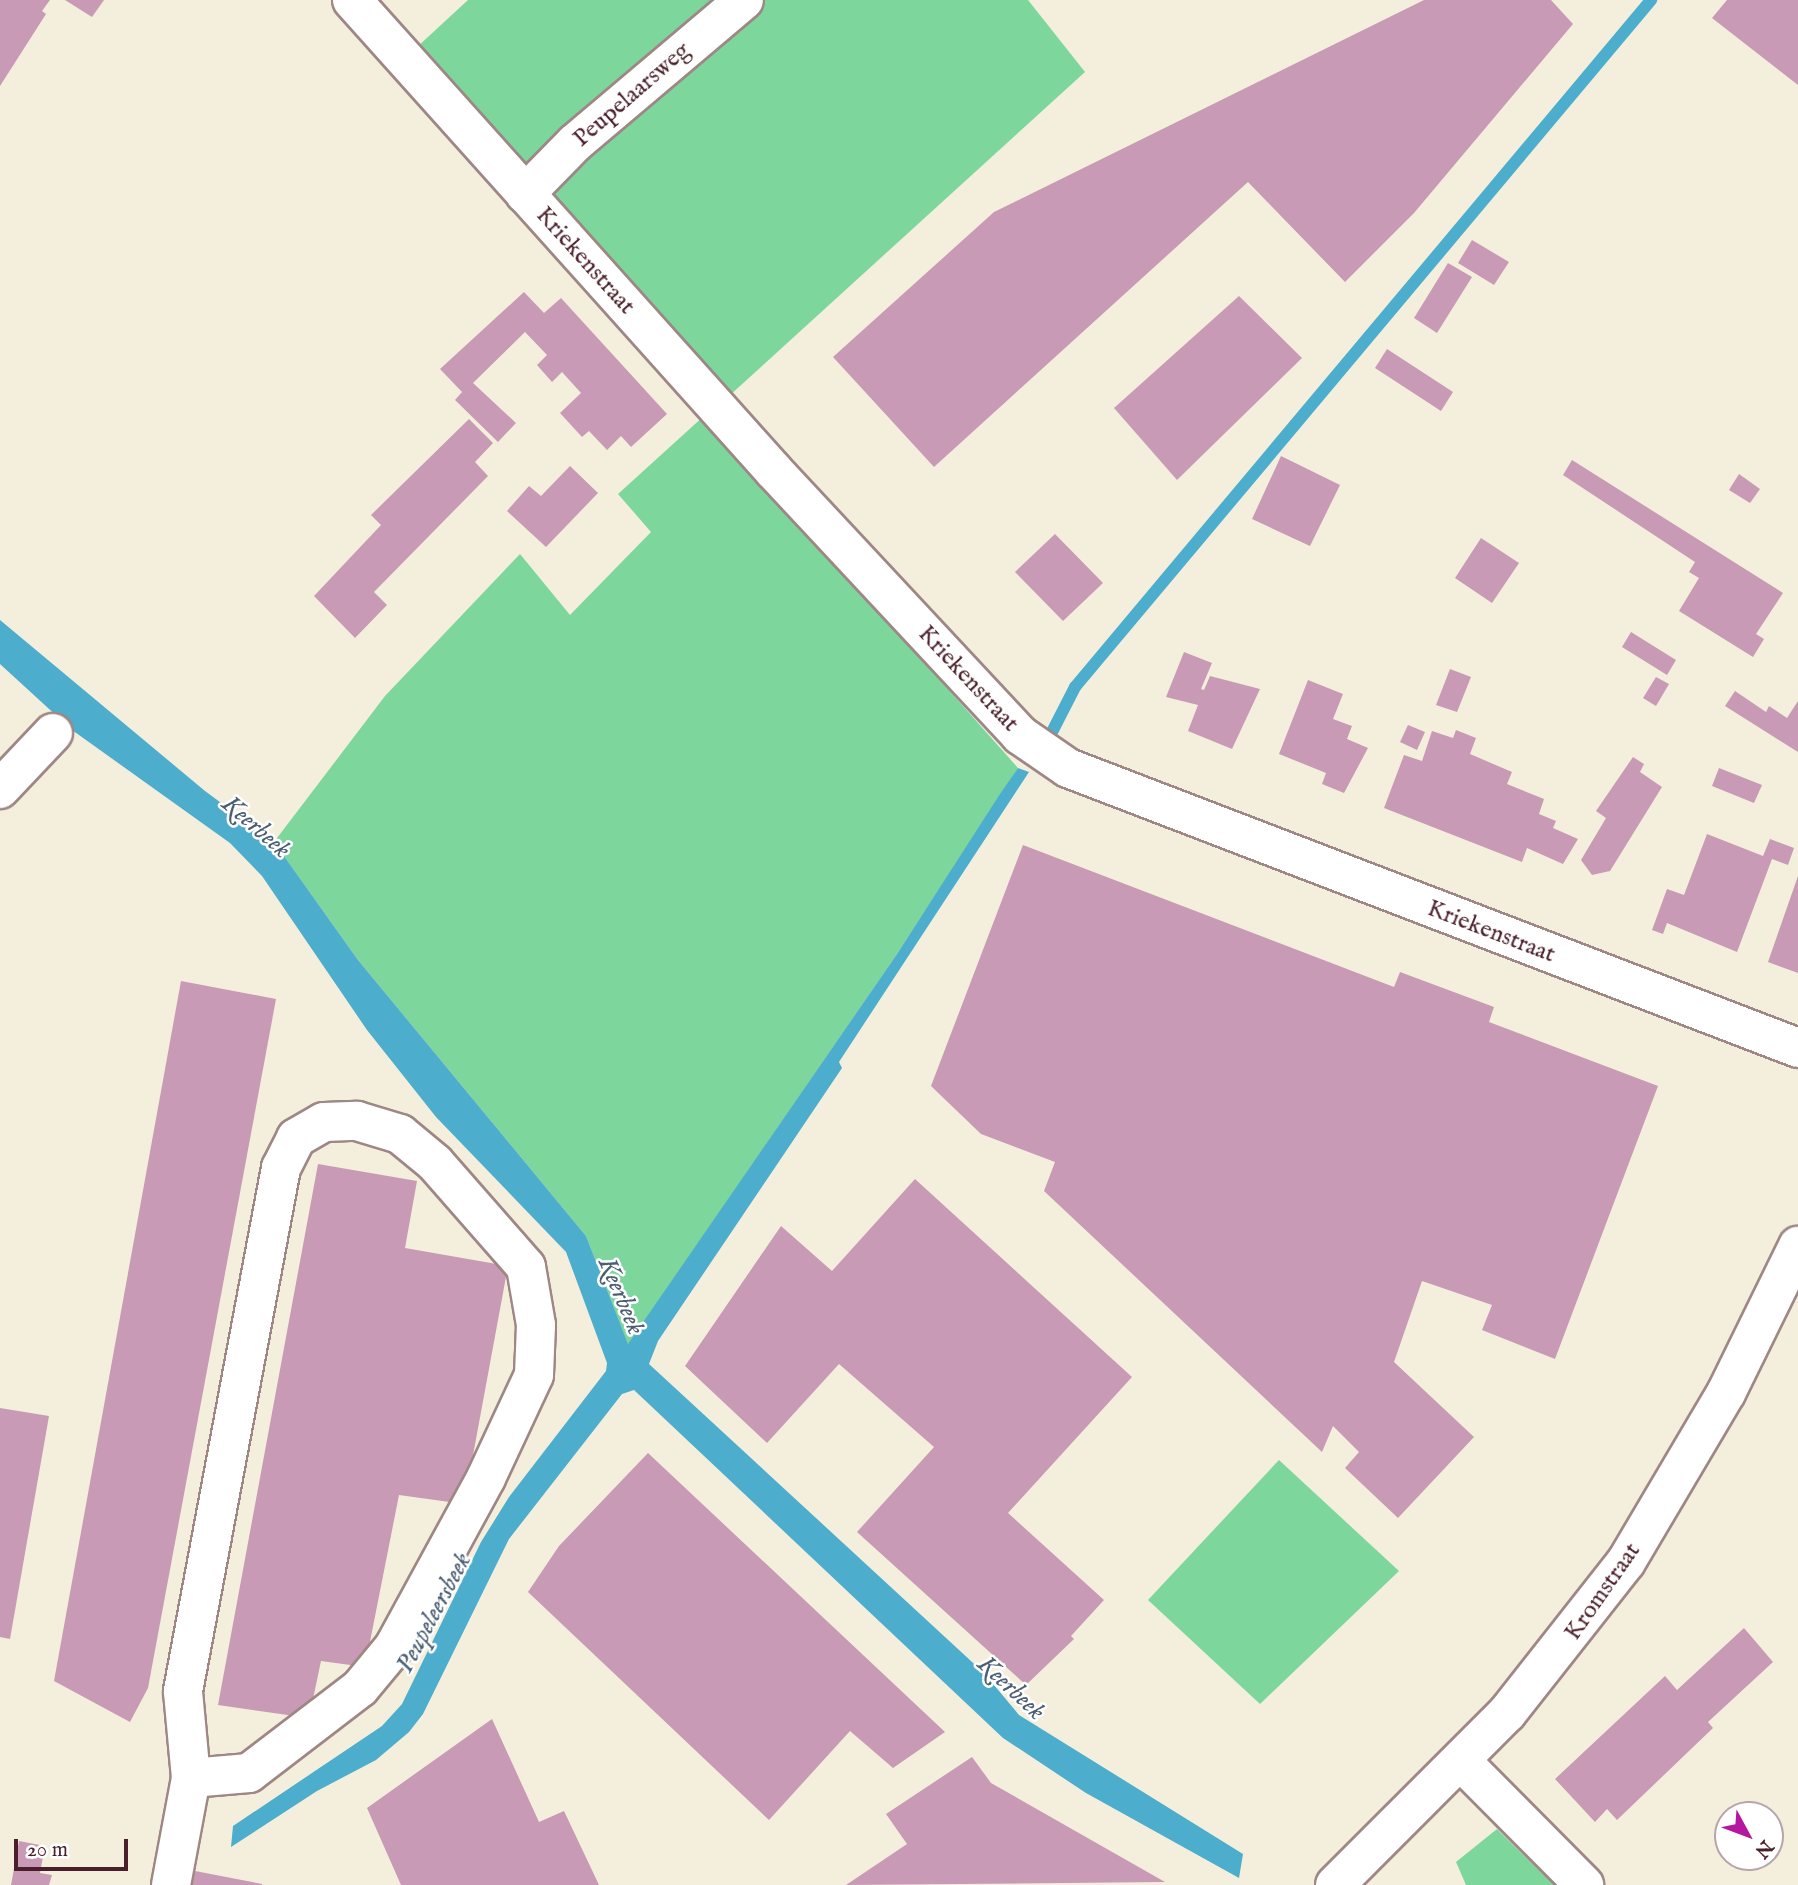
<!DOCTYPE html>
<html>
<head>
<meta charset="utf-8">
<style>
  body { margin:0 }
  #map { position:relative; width:1798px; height:1885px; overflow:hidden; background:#f3efdc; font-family:"IM FELL English",serif }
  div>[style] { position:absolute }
  .green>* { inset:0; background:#7dd69c }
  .water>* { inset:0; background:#4dadcc }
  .stream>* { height:12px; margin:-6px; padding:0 6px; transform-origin:6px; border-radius:6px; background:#4dadcc }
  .building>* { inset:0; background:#c99ab5 }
  .roads { filter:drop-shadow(2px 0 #9e8784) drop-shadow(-2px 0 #9e8784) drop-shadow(0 2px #9e8784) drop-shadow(0 -2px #9e8784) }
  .minor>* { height:38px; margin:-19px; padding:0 19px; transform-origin:19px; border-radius:19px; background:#fff }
  .major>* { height:38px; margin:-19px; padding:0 19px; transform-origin:19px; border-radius:19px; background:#fff }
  span { translate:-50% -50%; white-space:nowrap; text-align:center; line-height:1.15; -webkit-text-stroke:5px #fff; paint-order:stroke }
  .street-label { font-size:24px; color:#4a1f2b }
  .water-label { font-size:26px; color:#4b5f73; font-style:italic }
  .north { position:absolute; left:1714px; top:1801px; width:70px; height:70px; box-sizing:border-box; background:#fff; border:2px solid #b7a5aa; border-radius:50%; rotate:131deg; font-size:19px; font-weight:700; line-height:28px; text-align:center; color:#4a1f2b }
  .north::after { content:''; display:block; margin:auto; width:24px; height:32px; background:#b5179e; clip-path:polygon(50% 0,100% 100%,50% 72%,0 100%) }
  .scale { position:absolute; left:14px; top:1839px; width:114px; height:32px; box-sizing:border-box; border:4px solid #4a1f2b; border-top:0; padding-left:9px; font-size:21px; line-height:24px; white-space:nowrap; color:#4a1f2b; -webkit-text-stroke:5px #fff; paint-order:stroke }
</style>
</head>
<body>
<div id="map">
  <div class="green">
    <div style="clip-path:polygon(468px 0,1028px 0,1085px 72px,729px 396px,416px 48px)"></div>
    <div style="clip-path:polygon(705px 415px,1018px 768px,897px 954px,628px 1345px,586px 1236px,358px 960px,274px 842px,385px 696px,520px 554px,570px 615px,651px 532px,618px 494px)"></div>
    <div style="clip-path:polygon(1279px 1460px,1399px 1571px,1260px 1704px,1148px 1600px)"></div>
    <div style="clip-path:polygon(1497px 1829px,1554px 1885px,1466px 1885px,1456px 1862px)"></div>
  </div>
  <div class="water">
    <div style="clip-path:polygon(0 620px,205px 791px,274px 842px,358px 960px,586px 1236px,628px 1344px,897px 954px,1000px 794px,1018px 768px,1029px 772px,839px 1062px,842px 1068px,658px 1341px,649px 1364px,984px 1673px,1019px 1715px,1243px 1854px,1239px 1878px,1086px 1793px,1003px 1738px,634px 1390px,622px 1394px,509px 1539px,423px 1714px,409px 1732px,376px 1760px,317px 1791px,231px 1847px,233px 1826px,382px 1726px,402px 1704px,481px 1542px,509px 1497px,606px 1371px,607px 1363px,566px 1252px,436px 1117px,367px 1030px,262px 876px,230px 843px,72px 730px,0 664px)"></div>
  </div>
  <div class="stream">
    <div style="left:1051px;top:734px;width:53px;rotate:-62.9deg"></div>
    <div style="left:1075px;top:687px;width:897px;rotate:-50.02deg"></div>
  </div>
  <div class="building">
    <div style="clip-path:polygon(0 0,50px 0,42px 11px,46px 14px,0 86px)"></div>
    <div style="clip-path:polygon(65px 0,104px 0,92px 17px)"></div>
    <div style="clip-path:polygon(1424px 0,1551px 0,1573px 24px,1414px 213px,1345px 282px,1248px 182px,934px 467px,833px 357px,994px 212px)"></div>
    <div style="clip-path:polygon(1727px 0,1798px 0,1798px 85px,1712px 18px)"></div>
    <div style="clip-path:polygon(1472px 240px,1509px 262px,1494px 285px,1458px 263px)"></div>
    <div style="clip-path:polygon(1448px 263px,1472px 277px,1437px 333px,1414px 318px)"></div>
    <div style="clip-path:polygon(524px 292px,544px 313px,561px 298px,667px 414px,631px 447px,621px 436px,607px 450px,589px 431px,582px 437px,560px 413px,581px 393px,562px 372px,552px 382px,537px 365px,547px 355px,525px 332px,473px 383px,516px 423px,498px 442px,455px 400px,462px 392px,440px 369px)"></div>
    <div style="clip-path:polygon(1239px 296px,1302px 358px,1177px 480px,1114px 408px)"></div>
    <div style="clip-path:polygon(1387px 349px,1453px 392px,1441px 411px,1375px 368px)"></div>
    <div style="clip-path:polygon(469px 419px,493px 443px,475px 462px,488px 476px,374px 592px,387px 605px,355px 638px,314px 596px,381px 525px,371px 515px)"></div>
    <div style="clip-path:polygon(1281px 456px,1340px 485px,1310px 546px,1252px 519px)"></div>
    <div style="clip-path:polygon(1572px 460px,1783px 593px,1756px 634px,1764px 639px,1753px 657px,1679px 611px,1699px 578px,1689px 572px,1695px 562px,1563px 475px)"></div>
    <div style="clip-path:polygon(570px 466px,598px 493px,546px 547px,507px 511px,529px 486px,541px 496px)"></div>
    <div style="clip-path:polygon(1739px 474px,1760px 489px,1750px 503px,1729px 490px)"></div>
    <div style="clip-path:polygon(1055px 534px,1103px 583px,1063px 621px,1015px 572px)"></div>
    <div style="clip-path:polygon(1481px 538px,1519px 563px,1492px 603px,1455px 578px)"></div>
    <div style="clip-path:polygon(1631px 632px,1676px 660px,1667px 675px,1622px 647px)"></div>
    <div style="clip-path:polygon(1184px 652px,1212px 663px,1201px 689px,1204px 690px,1210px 676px,1260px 689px,1232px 749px,1188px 731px,1198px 705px,1166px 697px)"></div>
    <div style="clip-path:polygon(1450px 669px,1471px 677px,1457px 712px,1436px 705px)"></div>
    <div style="clip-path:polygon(1656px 677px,1669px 684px,1656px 706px,1643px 698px)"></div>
    <div style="clip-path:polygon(1308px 680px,1343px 694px,1333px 719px,1352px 726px,1347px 739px,1368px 748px,1344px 793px,1322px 784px,1326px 773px,1279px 754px)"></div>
    <div style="clip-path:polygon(1735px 691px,1766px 712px,1769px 706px,1787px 718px,1798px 701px,1798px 752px,1725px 706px)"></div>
    <div style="clip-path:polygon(1408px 725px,1425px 732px,1417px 750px,1400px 742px)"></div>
    <div style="clip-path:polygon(1456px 730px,1476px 738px,1470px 754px,1512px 772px,1507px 784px,1544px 799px,1539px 814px,1556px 821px,1553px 828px,1578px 839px,1563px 864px,1527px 848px,1522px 862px,1384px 808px,1404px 755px,1422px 761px,1432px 731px,1453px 738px)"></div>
    <div style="clip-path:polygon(1633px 757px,1644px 764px,1640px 772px,1662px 787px,1610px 871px,1592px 875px,1581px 860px,1606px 818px,1596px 811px)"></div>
    <div style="clip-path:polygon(1719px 768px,1762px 785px,1754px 803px,1712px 786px)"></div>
    <div style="clip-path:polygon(1707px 834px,1763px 856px,1770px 839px,1794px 848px,1788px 865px,1772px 859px,1737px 952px,1667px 923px,1663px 934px,1652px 930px,1667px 889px,1684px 895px)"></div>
    <div style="clip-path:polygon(1023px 845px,1394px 987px,1400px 972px,1494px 1007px,1489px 1022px,1658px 1086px,1555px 1359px,1482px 1330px,1492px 1305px,1422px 1281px,1394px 1362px,1474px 1437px,1398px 1518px,1345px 1468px,1359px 1452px,1333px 1426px,1322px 1452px,1044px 1191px,1055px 1162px,981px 1134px,931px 1086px)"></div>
    <div style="clip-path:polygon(1798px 876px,1798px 973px,1768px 962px)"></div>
    <div style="clip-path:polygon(181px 981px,276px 999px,148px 1688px,130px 1722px,54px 1681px)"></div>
    <div style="clip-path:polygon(318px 1164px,417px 1181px,405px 1248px,508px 1266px,464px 1504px,399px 1495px,365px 1667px,321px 1661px,309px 1718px,218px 1705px)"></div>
    <div style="clip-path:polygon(915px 1179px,1132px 1377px,1008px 1513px,1104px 1600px,1071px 1636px,1074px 1639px,1026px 1685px,857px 1532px,934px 1447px,839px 1364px,767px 1443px,685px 1366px,781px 1226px,832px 1271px)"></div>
    <div style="clip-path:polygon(0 1408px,49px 1416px,10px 1639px,0 1637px)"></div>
    <div style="clip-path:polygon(648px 1453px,945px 1732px,893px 1768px,850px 1731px,769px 1820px,528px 1592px,559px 1546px)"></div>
    <div style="clip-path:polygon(1744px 1628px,1773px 1662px,1708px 1722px,1713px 1728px,1617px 1820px,1607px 1809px,1595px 1822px,1555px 1779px,1665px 1676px,1677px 1690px)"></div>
    <div style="clip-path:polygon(492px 1719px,539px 1822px,564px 1811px,599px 1885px,401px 1885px,367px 1808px)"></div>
    <div style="clip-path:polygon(972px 1757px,991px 1783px,1165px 1882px,846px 1885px,907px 1844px,886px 1814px)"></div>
    <div style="clip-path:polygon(19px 1841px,45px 1846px,40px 1873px,52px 1875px,49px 1885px,11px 1885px)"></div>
    <div style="clip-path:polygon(190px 1870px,262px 1884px,262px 1885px,188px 1885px)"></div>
  </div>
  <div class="roads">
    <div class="minor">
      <div style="left:352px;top:0;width:632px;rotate:48.14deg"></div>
      <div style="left:774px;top:471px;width:361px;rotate:47deg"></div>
      <div style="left:1020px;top:735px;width:58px;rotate:34.5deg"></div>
      <div style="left:1068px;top:768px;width:782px;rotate:20.98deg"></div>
      <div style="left:525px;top:194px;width:71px;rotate:-45.6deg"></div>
      <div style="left:575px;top:143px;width:221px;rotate:-40.2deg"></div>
      <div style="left:0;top:789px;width:77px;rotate:-46.6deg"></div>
      <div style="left:1461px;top:1761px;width:175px;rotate:45.2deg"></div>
      <div style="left:171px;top:1885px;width:109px;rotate:-79.4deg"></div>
      <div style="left:191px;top:1778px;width:87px;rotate:-95.3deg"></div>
      <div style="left:183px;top:1691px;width:532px;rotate:-79.39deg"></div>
      <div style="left:281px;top:1168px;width:34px;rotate:-63deg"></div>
      <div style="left:296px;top:1138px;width:32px;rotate:-30deg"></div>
      <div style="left:324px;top:1122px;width:33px;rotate:-2deg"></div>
      <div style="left:357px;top:1121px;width:45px;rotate:16.8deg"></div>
      <div style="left:400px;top:1134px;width:45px;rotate:39.6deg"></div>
      <div style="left:435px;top:1163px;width:138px;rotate:48.8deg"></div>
      <div style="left:526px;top:1267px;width:59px;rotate:80.2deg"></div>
      <div style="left:536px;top:1325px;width:50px;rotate:92.3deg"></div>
      <div style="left:534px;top:1375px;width:114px;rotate:115deg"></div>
      <div style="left:486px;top:1478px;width:192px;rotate:118.6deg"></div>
      <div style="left:394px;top:1647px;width:53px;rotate:129.7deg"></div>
      <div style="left:360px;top:1688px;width:140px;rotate:142.6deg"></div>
      <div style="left:249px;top:1773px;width:58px;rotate:175.1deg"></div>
    </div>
    <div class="major">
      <div style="left:1335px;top:1885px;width:243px;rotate:-45deg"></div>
      <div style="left:1507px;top:1713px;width:192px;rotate:-51.8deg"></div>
      <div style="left:1626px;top:1562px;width:196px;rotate:-59.4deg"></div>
      <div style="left:1726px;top:1393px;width:164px;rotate:-63.9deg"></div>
    </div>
  </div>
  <div class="street-label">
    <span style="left:632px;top:95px;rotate:-41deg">Peupelaarsweg</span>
    <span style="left:585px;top:261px;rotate:48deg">Kriekenstraat</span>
    <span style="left:968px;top:679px;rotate:47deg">Kriekenstraat</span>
    <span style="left:1491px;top:932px;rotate:21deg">Kriekenstraat</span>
    <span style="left:1603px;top:1592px;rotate:-55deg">Kromstraat</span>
  </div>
  <div class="water-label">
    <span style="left:256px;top:827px;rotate:41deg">Keerbeek</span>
    <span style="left:621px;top:1296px;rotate:67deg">Keerbeek</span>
    <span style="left:434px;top:1613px;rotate:-62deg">Peupeleersbeek</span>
    <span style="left:1011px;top:1688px;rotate:43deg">Keerbeek</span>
  </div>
  <div class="north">N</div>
  <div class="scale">20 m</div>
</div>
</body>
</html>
